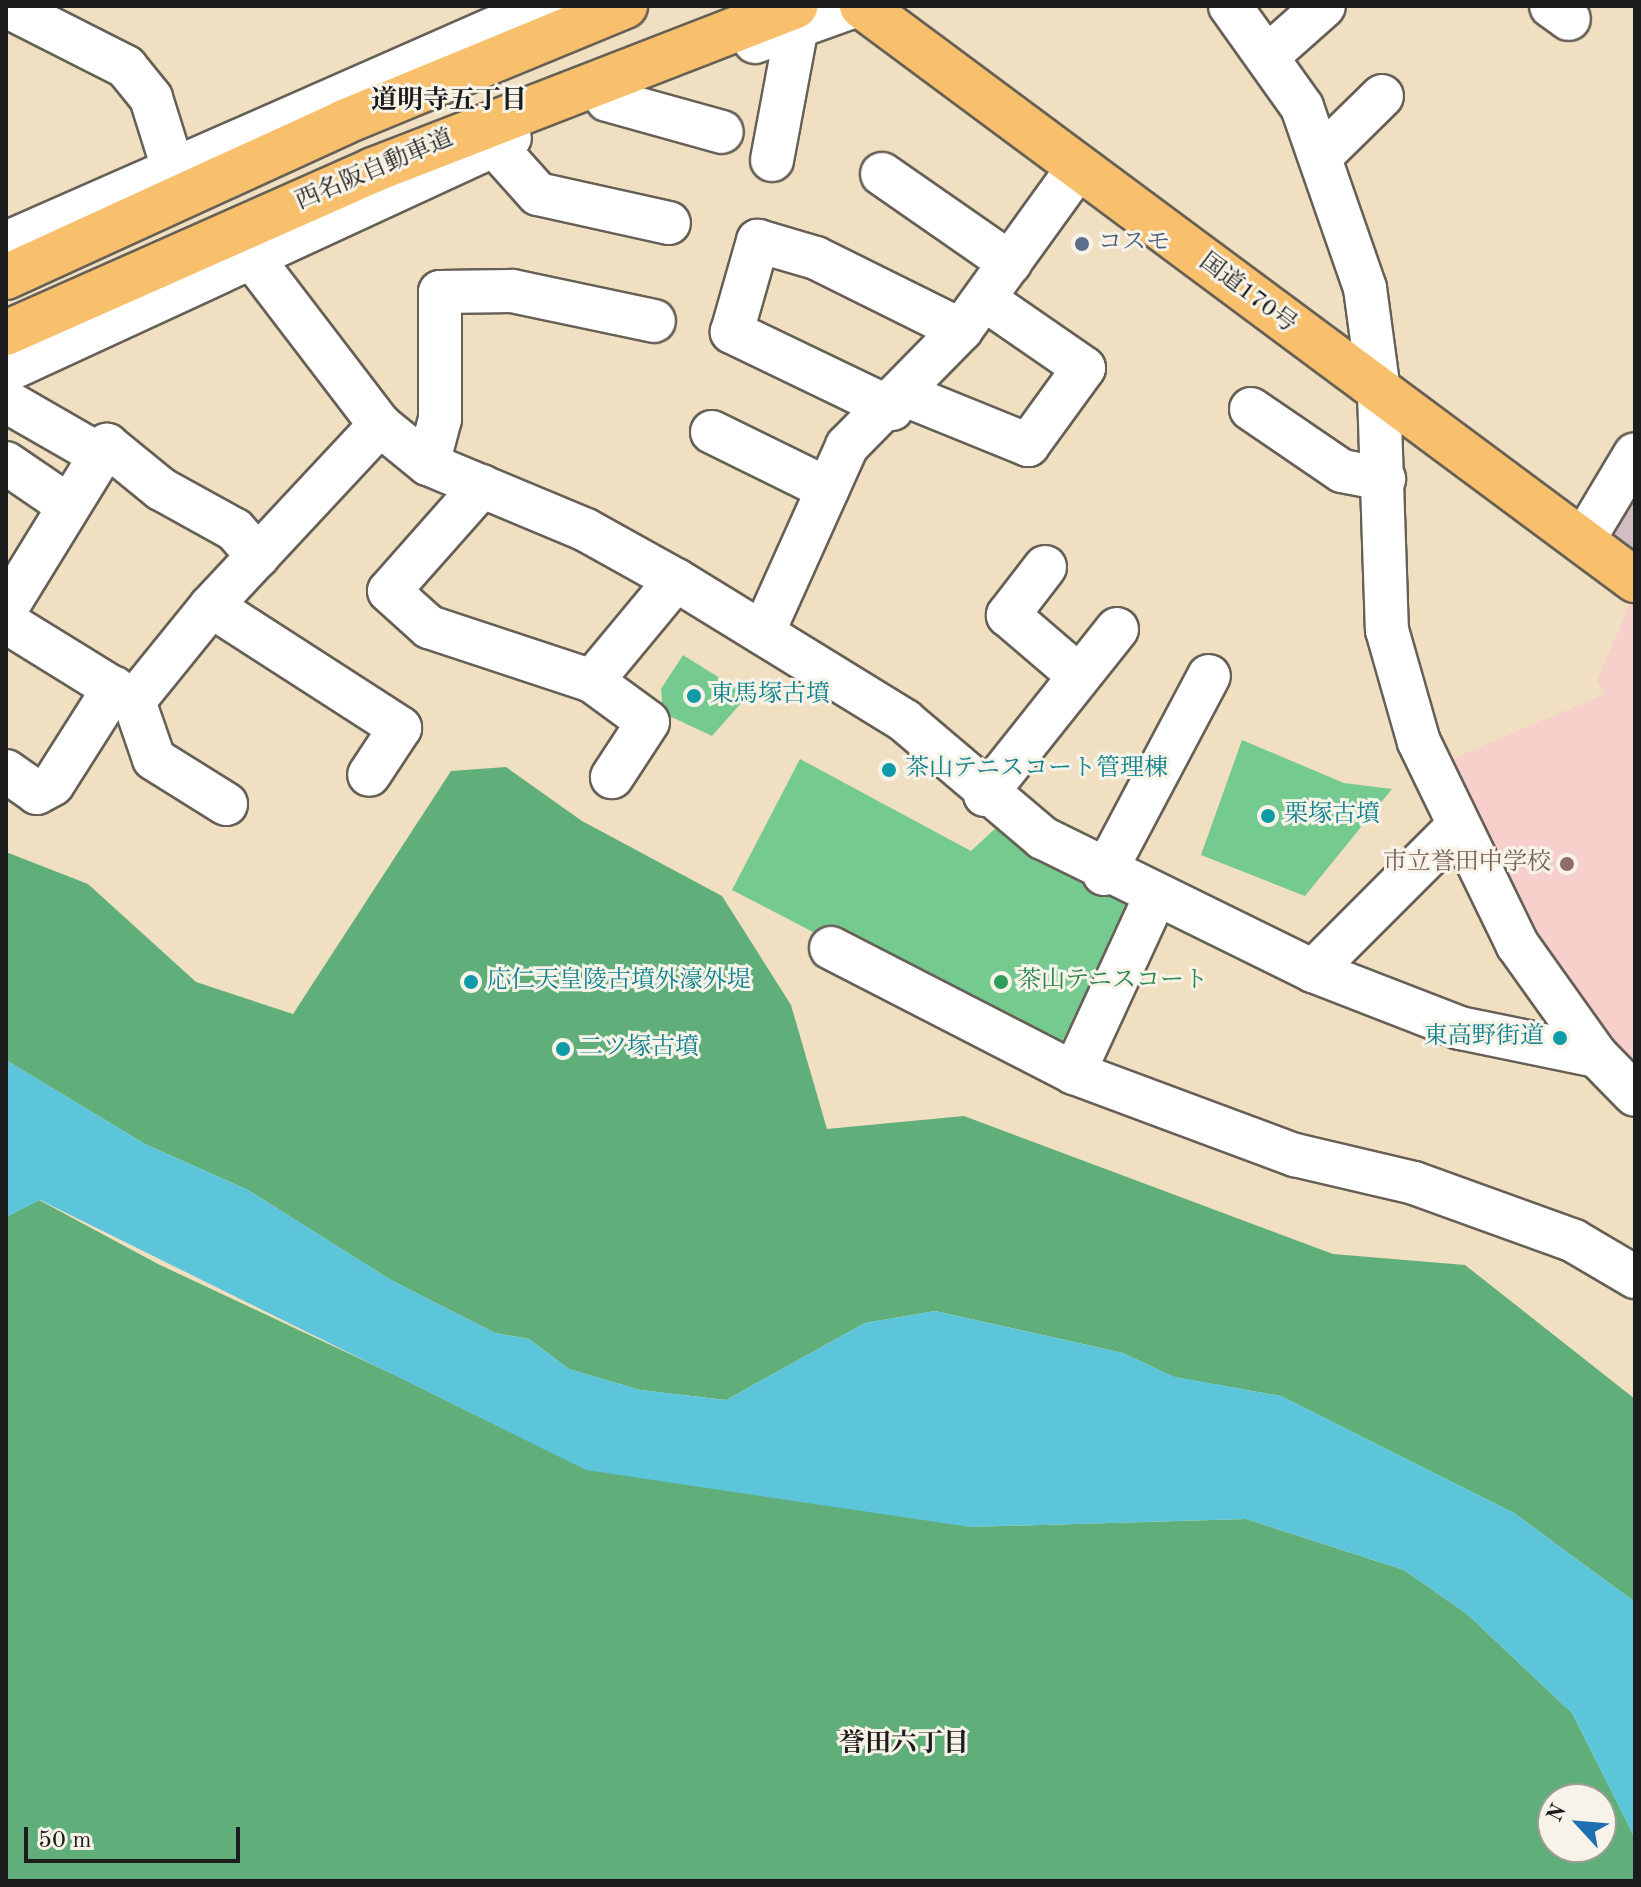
<!DOCTYPE html>
<html>
<head>
<meta charset="utf-8">
<style>
  body { margin:0 }
  #map { position:relative; width:1641px; height:1887px; overflow:hidden; background:#f0dfc1; font-family:"Old Standard TT","Noto Serif JP",serif }
  div>[style] { position:absolute }
  .built>* { inset:0; background:#f7d0cb }
  .industrial>* { inset:0; background:#d2bec2 }
  .green>* { inset:0; background:#75cb8f }
  .forest>* { inset:0; background:#60af7a }
  .water>* { inset:0; background:#5dc5d9 }
  .roads { filter:drop-shadow(2px 0 #666056) drop-shadow(-2px 0 #666056) drop-shadow(0 2px #666056) drop-shadow(0 -2px #666056) }
  .minor>* { height:42px; margin:-21px; padding:0 21px; transform-origin:21px; border-radius:21px; background:#fff }
  .highway>* { height:44px; margin:-22px; padding:0 22px; transform-origin:22px; border-radius:22px; background:#f8bf6c }
  .dots>* { width:22px; height:22px; translate:-50% -50%; box-sizing:border-box; border:4px solid #f7f3e8; border-radius:50% }
  span { translate:-50% -50%; white-space:nowrap; text-align:center; line-height:1.15; -webkit-text-stroke:6px #f7f3e8; paint-order:stroke }
  .street-label { font-size:24px; color:#1c1c1c }
  .service-label { font-size:24px; color:#4e5e75 }
  .left { translate:0 -50%; text-align:left }
  .culture-label { font-size:24px; color:#0d838f }
  .right { translate:-100% -50%; text-align:right }
  .education-label { font-size:24px; color:#785e54 }
  .leisure-label { font-size:24px; color:#27864d }
  .neighbourhood-label { font-size:26px; color:#1c1c1c; font-weight:700 }
  .frame { position:absolute; inset:0; border:8px solid #1c1c1c; pointer-events:none }
  .north { position:absolute; left:1537px; top:1783px; width:80px; height:80px; box-sizing:border-box; background:#f7f3e8; border:2px solid #9f9d96; border-radius:50%; rotate:296deg; font-size:22px; font-weight:700; line-height:32px; text-align:center; color:#1c1c1c }
  .north::after { content:''; display:block; margin:auto; width:28px; height:36px; background:#1f6fb2; clip-path:polygon(50% 0,100% 100%,50% 72%,0 100%) }
  .scale { position:absolute; left:24px; top:1827px; width:216px; height:36px; box-sizing:border-box; border:4px solid #1c1c1c; border-top:0; padding-left:10px; font-size:24px; line-height:28px; white-space:nowrap; color:#1c1c1c; -webkit-text-stroke:6px #f7f3e8; paint-order:stroke }
</style>
</head>
<body>
<div id="map">
  <div class="built">
    <div style="clip-path:polygon(1633px 596px,1635px 598px,1635px 1067px,1554px 966px,1443px 763px,1605px 694px,1597px 681px)"></div>
  </div>
  <div class="industrial">
    <div style="clip-path:polygon(1635px 480px,1635px 554px,1607px 535px)"></div>
  </div>
  <div class="green">
    <div style="clip-path:polygon(683px 655px,739px 690px,742px 702px,712px 736px,663px 713px,661px 689px)"></div>
    <div style="clip-path:polygon(1242px 740px,1344px 783px,1392px 789px,1305px 896px,1201px 855px)"></div>
    <div style="clip-path:polygon(800px 759px,971px 851px,998px 826px,1131px 906px,1054px 1057px,732px 890px)"></div>
  </div>
  <div class="forest">
    <div style="clip-path:polygon(506px 767px,582px 821px,722px 896px,791px 1005px,827px 1129px,964px 1116px,1333px 1254px,1465px 1265px,1635px 1399px,1635px 1602px,1514px 1513px,1281px 1396px,1174px 1377px,1123px 1353px,935px 1311px,865px 1323px,726px 1400px,640px 1390px,569px 1369px,529px 1339px,495px 1333px,391px 1280px,248px 1190px,145px 1144px,6px 1060px,6px 852px,88px 884px,196px 982px,293px 1014px,451px 771px)"></div>
    <div style="clip-path:polygon(evenodd,39px 1200px,158px 1264px,482px 1416px,970px 1527px,1246px 1519px,1404px 1570px,1467px 1614px,1572px 1713px,1635px 1838px,1635px 1881px,6px 1881px,6px 1217px,39px 1200px,1553px 1799px,1601px 1799px,1601px 1847px,1553px 1847px,1553px 1799px)"></div>
  </div>
  <div class="water">
    <div style="clip-path:polygon(6px 1060px,145px 1144px,248px 1190px,391px 1280px,495px 1333px,529px 1339px,569px 1369px,640px 1390px,726px 1400px,865px 1323px,935px 1311px,1123px 1353px,1175px 1377px,1281px 1396px,1514px 1513px,1635px 1602px,1635px 1838px,1572px 1713px,1467px 1614px,1404px 1570px,1246px 1519px,970px 1527px,586px 1470px,40px 1200px,6px 1217px)"></div>
  </div>
  <div class="roads">
    <div class="minor">
      <div style="left:6px;top:6px;width:135px;rotate:26.9deg"></div>
      <div style="left:126px;top:67px;width:40px;rotate:51deg"></div>
      <div style="left:151px;top:98px;width:70px;rotate:72.6deg"></div>
      <div style="left:1230px;top:6px;width:124px;rotate:54.5deg"></div>
      <div style="left:1302px;top:107px;width:192px;rotate:70.8deg"></div>
      <div style="left:1365px;top:288px;width:105px;rotate:82.3deg"></div>
      <div style="left:1379px;top:392px;width:238px;rotate:88.1deg"></div>
      <div style="left:1387px;top:630px;width:116px;rotate:74.1deg"></div>
      <div style="left:1419px;top:742px;width:225px;rotate:64.1deg"></div>
      <div style="left:1517px;top:944px;width:138px;rotate:54.5deg"></div>
      <div style="left:1597px;top:1056px;width:54px;rotate:45.7deg"></div>
      <div style="left:1551px;top:6px;width:22px;rotate:36deg"></div>
      <div style="left:755px;top:42px;width:106px;rotate:-19.8deg"></div>
      <div style="left:1270px;top:54px;width:72px;rotate:-41.6deg"></div>
      <div style="left:607px;top:100px;width:119px;rotate:15.5deg"></div>
      <div style="left:494px;top:145px;width:66px;rotate:48.1deg"></div>
      <div style="left:538px;top:194px;width:134px;rotate:12.5deg"></div>
      <div style="left:1322px;top:155px;width:84px;rotate:-44.5deg"></div>
      <div style="left:772px;top:160px;width:136px;rotate:-79.4deg"></div>
      <div style="left:882px;top:174px;width:156px;rotate:34.8deg"></div>
      <div style="left:6px;top:243px;width:589px;rotate:-23.74deg"></div>
      <div style="left:250px;top:255px;width:214px;rotate:52.6deg"></div>
      <div style="left:380px;top:425px;width:62px;rotate:39.1deg"></div>
      <div style="left:428px;top:464px;width:171px;rotate:22.7deg"></div>
      <div style="left:586px;top:530px;width:103px;rotate:29.1deg"></div>
      <div style="left:676px;top:580px;width:269px;rotate:31.6deg"></div>
      <div style="left:905px;top:721px;width:181px;rotate:40.3deg"></div>
      <div style="left:1043px;top:838px;width:301px;rotate:26.2deg"></div>
      <div style="left:1313px;top:971px;width:158px;rotate:21.2deg"></div>
      <div style="left:1460px;top:1028px;width:140px;rotate:11.6deg"></div>
      <div style="left:6px;top:371px;width:555px;rotate:-24.81deg"></div>
      <div style="left:905px;top:395px;width:133px;rotate:22.1deg"></div>
      <div style="left:1028px;top:445px;width:95px;rotate:-54deg"></div>
      <div style="left:1084px;top:368px;width:121px;rotate:-145.4deg"></div>
      <div style="left:6px;top:401px;width:108px;rotate:29.9deg"></div>
      <div style="left:892px;top:409px;width:178px;rotate:-154.3deg"></div>
      <div style="left:732px;top:332px;width:95px;rotate:-74.1deg"></div>
      <div style="left:758px;top:241px;width:60px;rotate:16.3deg"></div>
      <div style="left:816px;top:258px;width:162px;rotate:26.4deg"></div>
      <div style="left:1251px;top:409px;width:110px;rotate:34.3deg"></div>
      <div style="left:1342px;top:471px;width:43px;rotate:10.8deg"></div>
      <div style="left:712px;top:432px;width:129px;rotate:26.2deg"></div>
      <div style="left:6px;top:463px;width:76px;rotate:34.3deg"></div>
      <div style="left:428px;top:464px;width:47px;rotate:-75.1deg"></div>
      <div style="left:440px;top:419px;width:127px;rotate:-90deg"></div>
      <div style="left:440px;top:292px;width:72px;rotate:-0.8deg"></div>
      <div style="left:512px;top:291px;width:145px;rotate:11.9deg"></div>
      <div style="left:482px;top:486px;width:140px;rotate:131.5deg"></div>
      <div style="left:389px;top:591px;width:54px;rotate:42deg"></div>
      <div style="left:429px;top:627px;width:172px;rotate:18.3deg"></div>
      <div style="left:592px;top:681px;width:131px;rotate:-50.3deg"></div>
      <div style="left:1583px;top:541px;width:101px;rotate:-59.1deg"></div>
      <div style="left:1045px;top:567px;width:61px;rotate:127.6deg"></div>
      <div style="left:1008px;top:615px;width:92px;rotate:40.6deg"></div>
      <div style="left:211px;top:606px;width:225px;rotate:32.8deg"></div>
      <div style="left:400px;top:728px;width:56px;rotate:123.4deg"></div>
      <div style="left:6px;top:609px;width:193px;rotate:-58.4deg"></div>
      <div style="left:107px;top:445px;width:70px;rotate:39.2deg"></div>
      <div style="left:161px;top:489px;width:85px;rotate:29deg"></div>
      <div style="left:235px;top:530px;width:35px;rotate:49deg"></div>
      <div style="left:6px;top:622px;width:150px;rotate:31.7deg"></div>
      <div style="left:134px;top:701px;width:122px;rotate:-51deg"></div>
      <div style="left:211px;top:606px;width:248px;rotate:-47deg"></div>
      <div style="left:763px;top:633px;width:205px;rotate:-65.8deg"></div>
      <div style="left:847px;top:446px;width:163px;rotate:-45.5deg"></div>
      <div style="left:961px;top:330px;width:200px;rotate:-54.2deg"></div>
      <div style="left:592px;top:681px;width:69px;rotate:36.2deg"></div>
      <div style="left:648px;top:722px;width:66px;rotate:123.2deg"></div>
      <div style="left:134px;top:701px;width:61px;rotate:71deg"></div>
      <div style="left:154px;top:759px;width:85px;rotate:32deg"></div>
      <div style="left:6px;top:771px;width:38px;rotate:35deg"></div>
      <div style="left:37px;top:793px;width:18px;rotate:-29deg"></div>
      <div style="left:53px;top:784px;width:114px;rotate:-57.6deg"></div>
      <div style="left:985px;top:795px;width:212px;rotate:-51.5deg"></div>
      <div style="left:1104px;top:874px;width:224px;rotate:-62.1deg"></div>
      <div style="left:831px;top:948px;width:273px;rotate:27.2deg"></div>
      <div style="left:1074px;top:1073px;width:236px;rotate:20.4deg"></div>
      <div style="left:1295px;top:1155px;width:122px;rotate:13.2deg"></div>
      <div style="left:1414px;top:1183px;width:170px;rotate:19.9deg"></div>
      <div style="left:1574px;top:1241px;width:71px;rotate:30.5deg"></div>
      <div style="left:1313px;top:971px;width:202px;rotate:-45deg"></div>
      <div style="left:1074px;top:1073px;width:192px;rotate:-65.3deg"></div>
    </div>
    <div class="highway">
      <div style="left:862px;top:6px;width:963px;rotate:36.6deg"></div>
      <div style="left:6px;top:277px;width:372px;rotate:-24.6deg"></div>
      <div style="left:344px;top:122px;width:304px;rotate:-22.4deg"></div>
      <div style="left:6px;top:333px;width:402px;rotate:-23.9deg"></div>
      <div style="left:373px;top:170px;width:453px;rotate:-21.2deg"></div>
    </div>
  </div>
  <div class="dots">
    <div style="left:1082px;top:244px;background:#5c6f8a"></div>
    <div style="left:694px;top:696px;background:#0f9aa8"></div>
    <div style="left:889px;top:770px;background:#0f9aa8"></div>
    <div style="left:1268px;top:816px;background:#0f9aa8"></div>
    <div style="left:1567px;top:864px;background:#8d6e63"></div>
    <div style="left:471px;top:982px;background:#0f9aa8"></div>
    <div style="left:1001px;top:982px;background:#2e9e5b"></div>
    <div style="left:1560px;top:1038px;background:#0f9aa8"></div>
    <div style="left:563px;top:1049px;background:#0f9aa8"></div>
  </div>
  <div class="street-label">
    <span style="left:375px;top:171px;rotate:-23deg">西名阪自動車道</span>
    <span style="left:1247px;top:294px;rotate:37deg">国道170号</span>
  </div>
  <div class="service-label">
    <span class="left" style="left:1098px;top:244px">コスモ</span>
  </div>
  <div class="culture-label">
    <span class="left" style="left:710px;top:696px">東馬塚古墳</span>
    <span class="left" style="left:905px;top:770px">茶山テニスコート管理棟</span>
    <span class="left" style="left:1284px;top:816px">栗塚古墳</span>
    <span class="left" style="left:487px;top:982px">応仁天皇陵古墳外濠外堤</span>
    <span class="right" style="left:1544px;top:1038px">東高野街道</span>
    <span class="left" style="left:579px;top:1049px">二ツ塚古墳</span>
  </div>
  <div class="education-label">
    <span class="right" style="left:1551px;top:864px">市立誉田中学校</span>
  </div>
  <div class="leisure-label">
    <span class="left" style="left:1017px;top:982px">茶山テニスコート</span>
  </div>
  <div class="neighbourhood-label">
    <span style="left:449px;top:102px">道明寺五丁目</span>
    <span style="left:904px;top:1745px">誉田六丁目</span>
  </div>
  <div class="frame"></div>
  <div class="north">N</div>
  <div class="scale">50 m</div>
</div>
</body>
</html>
